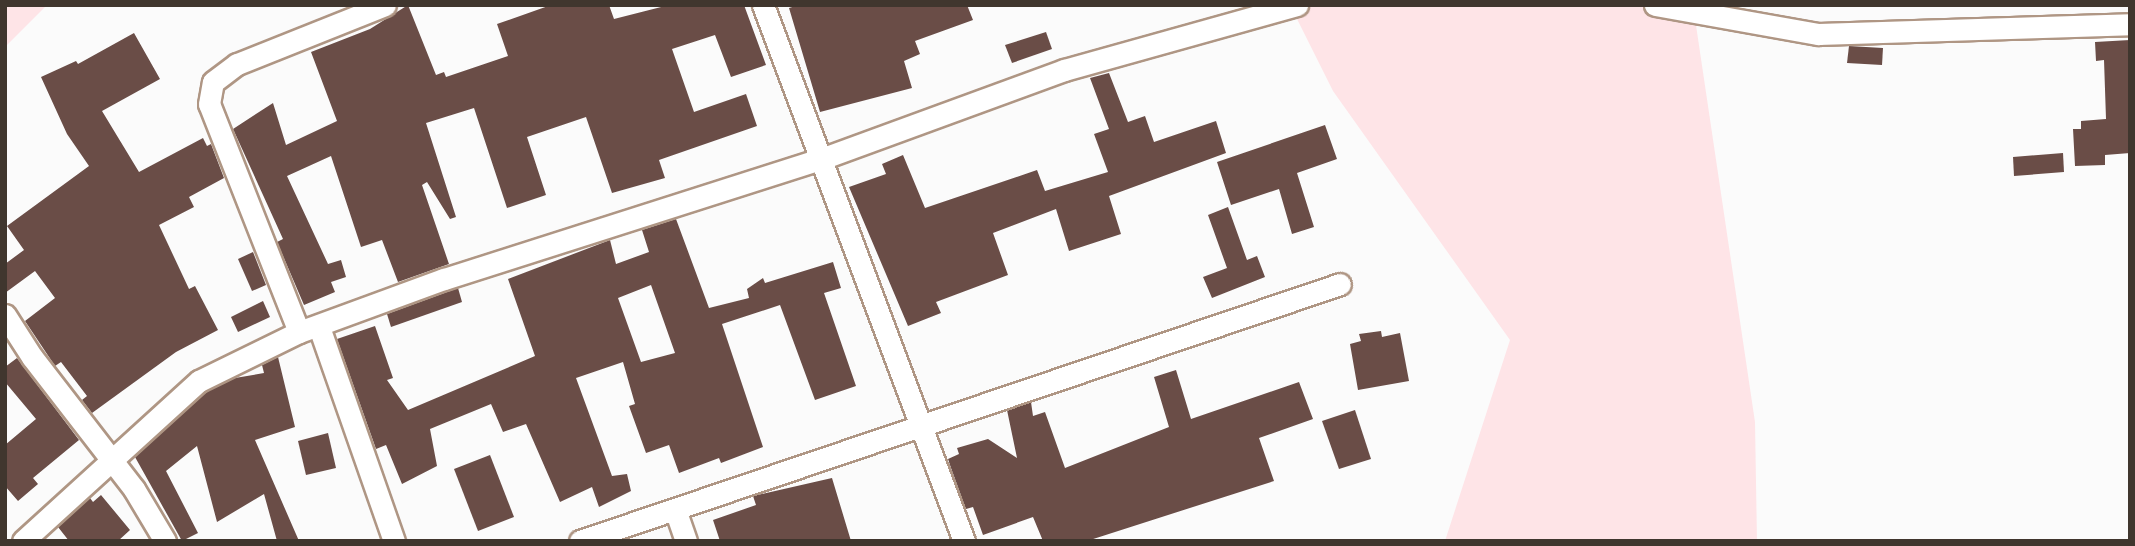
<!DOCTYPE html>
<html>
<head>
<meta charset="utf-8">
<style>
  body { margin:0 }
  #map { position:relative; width:2135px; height:546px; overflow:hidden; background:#fbfbfb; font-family:Merriweather,serif }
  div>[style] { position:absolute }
  .green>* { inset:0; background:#fee4e7 }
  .building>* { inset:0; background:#6a4d47 }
  .roads { filter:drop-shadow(2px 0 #af9684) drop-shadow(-2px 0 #af9684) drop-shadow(0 2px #af9684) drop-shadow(0 -2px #af9684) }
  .minor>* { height:21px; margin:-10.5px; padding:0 10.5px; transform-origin:10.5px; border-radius:10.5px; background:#fff }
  span { translate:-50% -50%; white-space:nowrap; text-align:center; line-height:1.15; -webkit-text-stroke:7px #fbfbfb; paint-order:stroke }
  .frame { position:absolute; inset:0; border:7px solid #40362e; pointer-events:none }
</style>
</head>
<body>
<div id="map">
  <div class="green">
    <div style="clip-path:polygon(5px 5px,47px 5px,5px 47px)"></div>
    <div style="clip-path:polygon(1290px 5px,1693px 5px,1755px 422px,1757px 541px,1445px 541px,1510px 340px,1333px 91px)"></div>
  </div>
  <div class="building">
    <div style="clip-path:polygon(408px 5px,436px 75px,444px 72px,446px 77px,508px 56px,497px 24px,551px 5px,609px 5px,614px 19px,669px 5px,744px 5px,766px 65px,731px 77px,715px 35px,672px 49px,694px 112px,746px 94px,757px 126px,659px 160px,665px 178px,612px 193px,586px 117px,527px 137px,546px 195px,507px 208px,474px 108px,426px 123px,456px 217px,450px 219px,427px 182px,422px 185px,449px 264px,398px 282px,382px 240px,361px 247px,331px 156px,287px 176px,328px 264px,341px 260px,346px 277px,331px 282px,335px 292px,304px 305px,277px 242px,283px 239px,233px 129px,273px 103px,286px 145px,337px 121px,311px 52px,370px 29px)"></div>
    <div style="clip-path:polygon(799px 5px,967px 5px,973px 20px,915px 41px,920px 54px,904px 61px,912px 88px,820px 112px,789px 8px)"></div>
    <div style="clip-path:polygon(1046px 32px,1052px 49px,1012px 63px,1005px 45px)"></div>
    <div style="clip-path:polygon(134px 33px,160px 79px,102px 111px,139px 172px,203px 138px,207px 146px,211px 144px,224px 178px,189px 197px,194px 207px,159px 225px,189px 289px,195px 286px,218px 330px,176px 352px,92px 413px,82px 400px,87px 396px,61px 362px,55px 366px,25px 321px,55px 298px,35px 271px,5px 293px,5px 264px,24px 250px,7px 226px,89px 166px,67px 134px,41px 77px,76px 61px,78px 64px)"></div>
    <div style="clip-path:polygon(2130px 40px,2130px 153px,2105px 155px,2105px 165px,2075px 166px,2073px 129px,2081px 129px,2081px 121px,2106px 119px,2104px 60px,2096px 61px,2095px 42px)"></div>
    <div style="clip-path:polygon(1849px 46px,1883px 48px,1882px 65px,1847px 63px)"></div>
    <div style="clip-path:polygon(1109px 73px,1128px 122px,1145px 116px,1154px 142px,1216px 121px,1226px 153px,1109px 196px,1121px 234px,1069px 251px,1056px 209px,993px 233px,1008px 275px,936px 302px,941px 313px,908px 326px,849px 187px,886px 174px,882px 164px,903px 155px,925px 208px,1037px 170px,1045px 191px,1108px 172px,1094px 134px,1109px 129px,1090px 78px)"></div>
    <div style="clip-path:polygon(1325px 125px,1337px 159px,1297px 173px,1314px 227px,1292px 234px,1279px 189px,1231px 205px,1217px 162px)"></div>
    <div style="clip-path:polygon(2063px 153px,2064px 172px,2014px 176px,2013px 157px)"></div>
    <div style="clip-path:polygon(1228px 207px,1247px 260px,1257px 256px,1265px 277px,1212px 298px,1203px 277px,1227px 268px,1208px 215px)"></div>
    <div style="clip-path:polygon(evenodd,676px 219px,709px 308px,749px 298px,747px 289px,763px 278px,765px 283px,833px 262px,841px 288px,824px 293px,856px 386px,815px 400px,780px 305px,722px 324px,763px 447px,721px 463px,719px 458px,679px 473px,669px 445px,646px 453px,629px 406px,635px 404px,623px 362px,576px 378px,612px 476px,627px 474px,631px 491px,599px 507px,592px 487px,560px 502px,526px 424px,503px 432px,491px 404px,430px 429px,437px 466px,402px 484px,386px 445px,376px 449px,337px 339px,375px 326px,393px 378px,387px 380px,408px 410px,535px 356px,508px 279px,610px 240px,616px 264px,649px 252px,642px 230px,676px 219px,651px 285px,675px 353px,641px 362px,618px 298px,651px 285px)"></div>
    <div style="clip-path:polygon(253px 252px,266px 285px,252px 291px,238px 259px)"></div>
    <div style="clip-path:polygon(458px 288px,462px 302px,391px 327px,387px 314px)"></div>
    <div style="clip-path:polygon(263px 301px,270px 317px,238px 332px,231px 317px)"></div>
    <div style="clip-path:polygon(1381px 331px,1382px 337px,1400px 333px,1409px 381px,1358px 390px,1350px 344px,1361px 341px,1359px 334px)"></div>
    <div style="clip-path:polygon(278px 357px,295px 427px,255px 440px,299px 541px,277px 541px,264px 494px,217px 522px,197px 446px,166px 471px,198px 533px,182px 541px,135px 457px,206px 392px,235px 378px,264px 373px,262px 365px)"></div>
    <div style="clip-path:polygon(17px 358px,79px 440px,33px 478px,38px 484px,18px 501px,5px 486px,5px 445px,36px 419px,5px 382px,5px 367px)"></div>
    <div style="clip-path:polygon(1176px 370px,1191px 419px,1299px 382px,1313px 419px,1259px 438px,1274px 481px,1087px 541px,1043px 541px,1033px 517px,983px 535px,973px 507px,966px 509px,951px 468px,948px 459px,959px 454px,957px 448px,988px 439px,1017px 458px,1007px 410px,1031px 402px,1033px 416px,1045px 412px,1065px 468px,1169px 427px,1154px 377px)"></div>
    <div style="clip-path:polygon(1355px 410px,1371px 459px,1339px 469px,1322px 421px)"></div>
    <div style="clip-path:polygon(328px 433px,336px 468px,306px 475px,298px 441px)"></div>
    <div style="clip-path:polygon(490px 455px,514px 517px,478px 531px,454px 469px)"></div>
    <div style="clip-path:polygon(832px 478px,851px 541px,720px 541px,713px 520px,756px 505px,753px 496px)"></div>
    <div style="clip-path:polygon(101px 495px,130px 530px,118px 541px,69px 541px,58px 527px,90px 498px,93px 502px)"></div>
  </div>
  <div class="roads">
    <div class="minor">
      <div style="left:763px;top:5px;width:572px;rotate:69.44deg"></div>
      <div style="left:1655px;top:5px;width:166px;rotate:10.1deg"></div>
      <div style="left:1818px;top:34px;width:312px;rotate:-1.8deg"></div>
      <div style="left:5px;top:315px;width:50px;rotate:57.3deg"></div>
      <div style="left:32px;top:357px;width:167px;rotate:52.3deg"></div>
      <div style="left:134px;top:489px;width:61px;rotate:59.2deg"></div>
      <div style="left:319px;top:327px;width:227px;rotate:70.7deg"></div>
      <div style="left:299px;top:332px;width:245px;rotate:-111.5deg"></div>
      <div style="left:209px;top:104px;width:22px;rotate:-80deg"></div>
      <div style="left:213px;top:82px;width:30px;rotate:-37deg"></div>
      <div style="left:237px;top:64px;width:159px;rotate:-21.7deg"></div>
      <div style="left:676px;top:512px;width:31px;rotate:71deg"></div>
      <div style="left:23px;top:541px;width:238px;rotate:-42.3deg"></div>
      <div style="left:199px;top:381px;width:111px;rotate:-26.1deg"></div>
      <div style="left:299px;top:332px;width:154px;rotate:-20.1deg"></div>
      <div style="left:444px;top:279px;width:396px;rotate:-17.7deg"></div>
      <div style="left:821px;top:159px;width:259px;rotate:-20.1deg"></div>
      <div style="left:1064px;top:70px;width:242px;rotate:-15.6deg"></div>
      <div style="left:580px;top:541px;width:802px;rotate:-18.68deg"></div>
    </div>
  </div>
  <div class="frame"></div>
</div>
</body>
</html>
